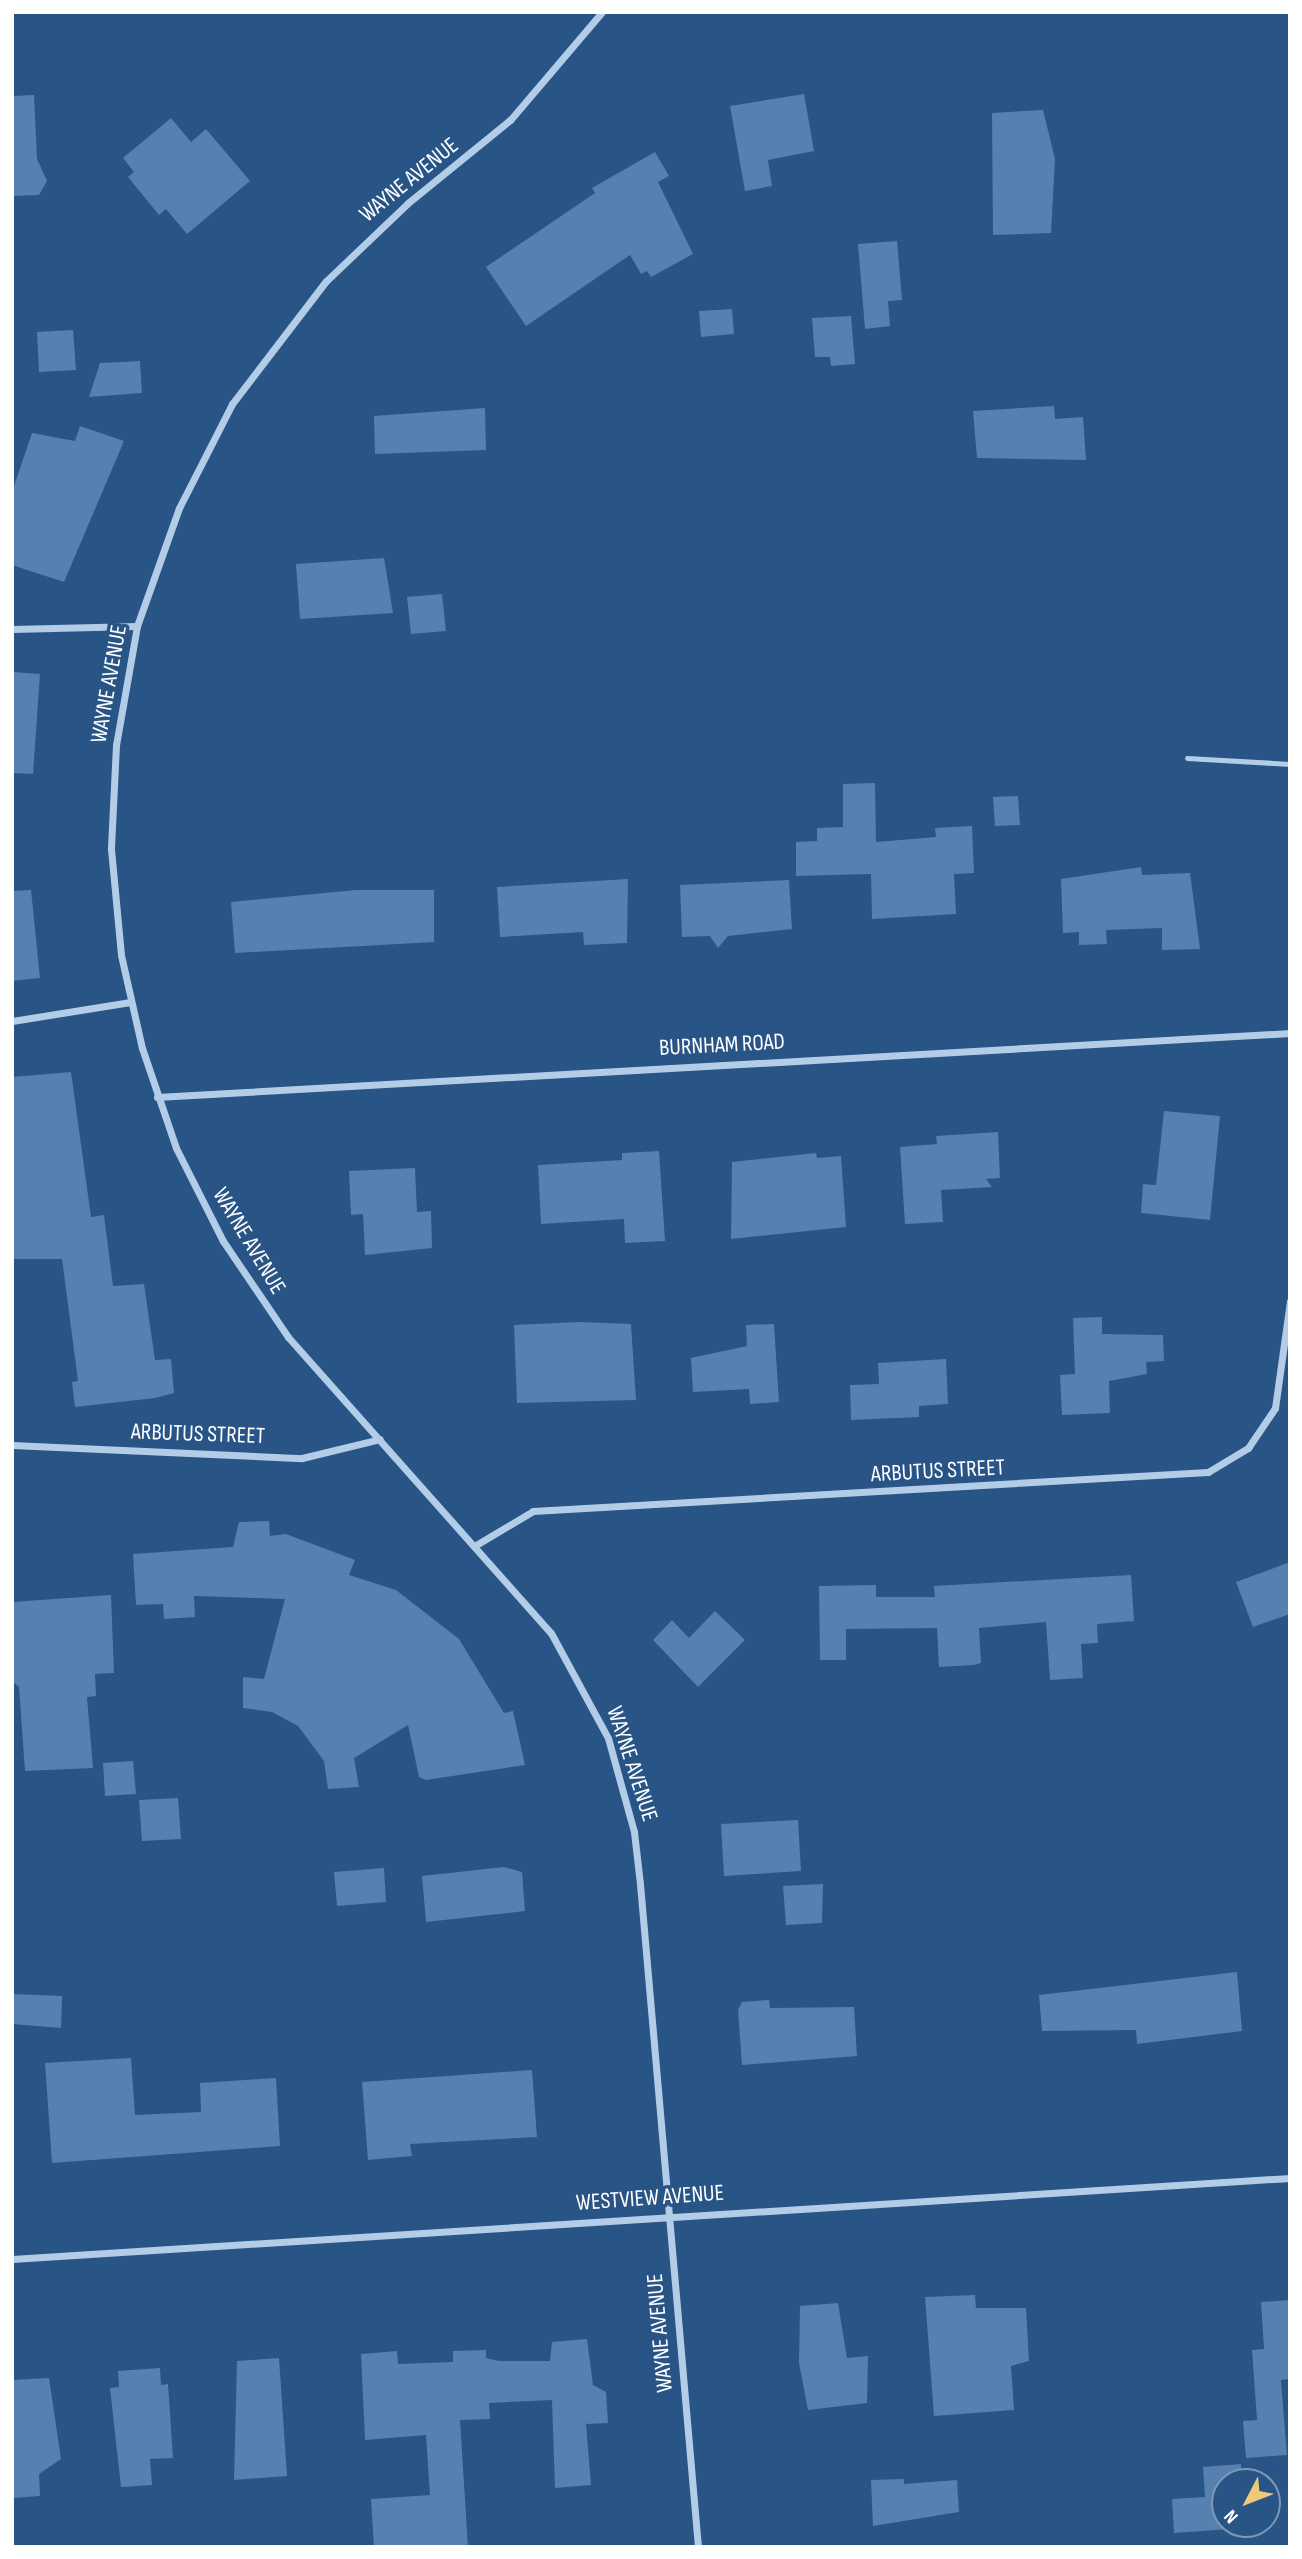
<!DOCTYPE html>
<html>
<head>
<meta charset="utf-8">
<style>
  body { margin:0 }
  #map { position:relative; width:1302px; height:2559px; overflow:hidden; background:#285486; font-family:"Sofia Sans Condensed",sans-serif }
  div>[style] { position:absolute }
  .building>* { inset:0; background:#5580af }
  .service>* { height:5px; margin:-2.5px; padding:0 2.5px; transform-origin:2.5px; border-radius:2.5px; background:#b3cde8 }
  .minor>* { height:7px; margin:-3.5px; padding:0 3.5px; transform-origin:3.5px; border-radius:3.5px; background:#b3cde8 }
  span { translate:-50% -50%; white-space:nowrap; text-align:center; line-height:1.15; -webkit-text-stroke:7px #285486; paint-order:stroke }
  .street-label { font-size:23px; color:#fff }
  .frame { position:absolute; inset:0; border:14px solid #fff; pointer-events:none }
  .north { position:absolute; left:1211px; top:2468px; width:70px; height:70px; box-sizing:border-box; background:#285486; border:2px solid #7e98b6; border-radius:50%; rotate:228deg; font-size:19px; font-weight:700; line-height:28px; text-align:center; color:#fff }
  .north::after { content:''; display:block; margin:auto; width:24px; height:32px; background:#efc979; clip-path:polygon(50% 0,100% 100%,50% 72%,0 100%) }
</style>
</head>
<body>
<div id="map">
  <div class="building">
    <div style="clip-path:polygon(804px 94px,814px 151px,768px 160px,772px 186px,745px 191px,730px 106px)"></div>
    <div style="clip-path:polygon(34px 95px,37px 159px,47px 181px,39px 195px,12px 196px,12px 96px)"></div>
    <div style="clip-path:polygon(1043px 110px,1055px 159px,1051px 233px,993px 235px,992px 113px)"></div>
    <div style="clip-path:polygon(171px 118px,191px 142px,206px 129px,250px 181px,187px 234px,166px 209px,159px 215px,128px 177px,134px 172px,123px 158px)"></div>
    <div style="clip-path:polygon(655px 152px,669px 176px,658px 182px,693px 254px,651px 277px,647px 271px,641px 274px,630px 255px,526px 326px,486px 267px,595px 193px,592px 188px)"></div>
    <div style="clip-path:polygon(897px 241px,902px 300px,888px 301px,890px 326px,865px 329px,858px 244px)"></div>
    <div style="clip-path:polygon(732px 309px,734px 334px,701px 337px,699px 311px)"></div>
    <div style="clip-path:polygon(851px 316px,855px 364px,831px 366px,830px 357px,815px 357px,812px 318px)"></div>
    <div style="clip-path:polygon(73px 330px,76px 370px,39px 372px,37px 332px)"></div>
    <div style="clip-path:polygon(140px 361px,142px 393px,89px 397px,100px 363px)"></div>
    <div style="clip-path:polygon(1054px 406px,1055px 419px,1083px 417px,1086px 460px,977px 458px,973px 411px)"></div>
    <div style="clip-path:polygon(485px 408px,486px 450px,375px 454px,374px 416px)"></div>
    <div style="clip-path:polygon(80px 426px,124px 441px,64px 582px,12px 565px,12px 492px,32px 433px,75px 441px)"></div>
    <div style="clip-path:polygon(384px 558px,393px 613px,300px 619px,296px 564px)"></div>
    <div style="clip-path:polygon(442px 594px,446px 631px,411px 634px,407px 597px)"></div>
    <div style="clip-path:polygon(12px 672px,40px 674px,33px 774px,12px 773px)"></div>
    <div style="clip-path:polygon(875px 783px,876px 842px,936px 837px,935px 828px,972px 826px,974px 873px,954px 874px,956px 914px,872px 919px,871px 874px,796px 876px,796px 842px,817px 841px,817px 828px,843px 827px,843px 784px)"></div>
    <div style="clip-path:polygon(1018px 796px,1020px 825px,995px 826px,993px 797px)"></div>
    <div style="clip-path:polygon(1141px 867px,1142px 875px,1190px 873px,1200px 949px,1162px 950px,1162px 928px,1106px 930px,1107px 944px,1079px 945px,1079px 932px,1063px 933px,1061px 879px)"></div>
    <div style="clip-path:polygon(628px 879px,627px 943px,584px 945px,583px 932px,500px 937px,497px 887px)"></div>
    <div style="clip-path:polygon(789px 880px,792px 929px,728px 936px,718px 948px,710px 936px,682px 937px,680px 885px)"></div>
    <div style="clip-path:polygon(31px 890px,40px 978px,12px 981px,12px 891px)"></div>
    <div style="clip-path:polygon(356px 890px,434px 890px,434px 942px,235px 953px,231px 902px)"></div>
    <div style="clip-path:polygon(71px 1072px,91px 1217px,104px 1215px,113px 1286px,144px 1284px,155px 1360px,171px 1359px,174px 1393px,155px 1398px,75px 1407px,72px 1382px,78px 1381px,62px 1259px,12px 1259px,12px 1077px)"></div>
    <div style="clip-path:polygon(1164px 1111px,1220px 1116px,1210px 1220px,1141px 1213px,1143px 1184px,1156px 1185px)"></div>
    <div style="clip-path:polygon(998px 1132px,1000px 1178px,986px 1179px,992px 1187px,941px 1190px,943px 1222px,905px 1224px,900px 1147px,937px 1144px,936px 1136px)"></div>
    <div style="clip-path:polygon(659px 1151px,665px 1241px,625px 1243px,624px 1219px,541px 1224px,538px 1165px,622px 1160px,622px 1153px)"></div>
    <div style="clip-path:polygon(816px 1153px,817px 1158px,841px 1156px,846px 1227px,731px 1239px,732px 1162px)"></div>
    <div style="clip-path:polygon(415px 1168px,417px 1212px,431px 1211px,432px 1248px,365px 1255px,363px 1214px,351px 1215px,349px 1171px)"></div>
    <div style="clip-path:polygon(1102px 1317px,1102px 1334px,1163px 1335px,1164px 1361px,1146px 1362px,1147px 1374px,1109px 1381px,1110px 1413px,1062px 1415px,1060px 1375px,1075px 1374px,1073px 1318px)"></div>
    <div style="clip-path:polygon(579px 1322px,631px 1324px,636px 1400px,517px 1403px,514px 1325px)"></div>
    <div style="clip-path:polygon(774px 1324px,779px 1402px,750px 1404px,749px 1389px,693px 1392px,691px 1358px,747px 1346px,746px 1325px)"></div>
    <div style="clip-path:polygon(946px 1359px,948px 1404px,919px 1406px,919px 1417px,851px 1420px,850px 1385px,879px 1384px,878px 1363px)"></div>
    <div style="clip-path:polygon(269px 1521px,270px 1536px,286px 1534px,355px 1560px,349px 1575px,396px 1590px,459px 1639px,504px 1713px,513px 1711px,525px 1765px,426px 1780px,419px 1777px,408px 1725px,354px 1758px,359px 1787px,328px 1789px,324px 1761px,298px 1726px,272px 1712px,243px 1708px,243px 1677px,264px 1679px,285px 1599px,194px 1596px,195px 1617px,164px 1619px,163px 1604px,136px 1605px,133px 1554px,233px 1547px,239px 1522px)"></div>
    <div style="clip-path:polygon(1290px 1562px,1290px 1614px,1253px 1627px,1236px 1582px)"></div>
    <div style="clip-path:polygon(1131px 1575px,1134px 1621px,1097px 1624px,1098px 1643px,1081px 1644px,1083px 1678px,1050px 1680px,1046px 1622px,979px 1628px,981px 1663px,974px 1665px,939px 1667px,937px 1628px,846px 1629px,846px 1660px,820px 1660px,819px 1586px,876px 1585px,876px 1597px,935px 1597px,934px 1586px)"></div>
    <div style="clip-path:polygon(111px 1595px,114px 1673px,95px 1674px,96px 1696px,87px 1697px,93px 1768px,25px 1771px,19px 1687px,12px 1681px,12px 1602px)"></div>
    <div style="clip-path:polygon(715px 1611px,745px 1640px,698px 1687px,653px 1640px,672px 1620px,689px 1638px)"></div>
    <div style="clip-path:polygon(133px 1761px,136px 1794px,105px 1796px,103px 1763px)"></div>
    <div style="clip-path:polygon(178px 1798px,181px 1839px,142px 1841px,139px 1800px)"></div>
    <div style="clip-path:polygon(798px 1820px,801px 1871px,724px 1876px,721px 1824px)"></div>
    <div style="clip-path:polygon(504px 1867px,522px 1872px,525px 1911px,426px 1922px,422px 1876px)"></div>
    <div style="clip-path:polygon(384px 1868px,386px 1902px,337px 1906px,334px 1872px)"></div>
    <div style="clip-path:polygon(823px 1884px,822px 1923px,786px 1925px,783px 1886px)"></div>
    <div style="clip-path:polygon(1237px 1972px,1242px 2031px,1137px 2044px,1136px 2030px,1042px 2031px,1039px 1995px)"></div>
    <div style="clip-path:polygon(12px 1994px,62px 1996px,61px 2028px,12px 2024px)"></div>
    <div style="clip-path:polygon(769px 2000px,770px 2008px,854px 2007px,857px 2056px,742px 2065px,738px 2010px,742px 2002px)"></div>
    <div style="clip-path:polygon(131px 2058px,135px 2115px,201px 2112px,200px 2083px,276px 2078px,280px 2146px,52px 2163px,45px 2063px)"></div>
    <div style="clip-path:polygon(532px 2070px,537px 2137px,410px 2144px,412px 2156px,368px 2160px,362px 2082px)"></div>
    <div style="clip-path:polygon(975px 2295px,976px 2308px,1026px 2308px,1029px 2361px,1011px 2366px,1014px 2410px,934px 2416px,925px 2297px)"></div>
    <div style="clip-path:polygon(1290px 2300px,1290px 2379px,1281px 2380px,1287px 2455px,1246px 2458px,1243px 2421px,1257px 2420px,1252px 2350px,1264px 2349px,1261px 2302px)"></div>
    <div style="clip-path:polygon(838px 2303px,847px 2358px,868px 2356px,867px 2403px,808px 2410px,799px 2363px,800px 2306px)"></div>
    <div style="clip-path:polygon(587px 2339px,593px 2385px,606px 2392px,608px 2423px,586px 2424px,591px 2485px,555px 2488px,552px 2400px,489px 2403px,490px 2419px,460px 2420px,468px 2547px,374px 2547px,371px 2499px,430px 2495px,426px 2435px,365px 2440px,361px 2354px,397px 2351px,398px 2364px,453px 2362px,453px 2351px,486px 2350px,486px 2358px,499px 2361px,550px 2361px,552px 2342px)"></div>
    <div style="clip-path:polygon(279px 2358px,287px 2476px,234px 2480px,237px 2361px)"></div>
    <div style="clip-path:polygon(160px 2368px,161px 2385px,168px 2384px,173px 2458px,150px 2459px,152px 2485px,121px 2487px,110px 2388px,119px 2387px,118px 2371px)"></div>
    <div style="clip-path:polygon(49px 2378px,61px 2459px,39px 2474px,40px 2496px,12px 2498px,12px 2380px)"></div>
    <div style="clip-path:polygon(1241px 2464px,1242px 2482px,1225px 2482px,1225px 2524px,1245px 2528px,1174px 2533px,1172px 2499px,1205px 2497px,1203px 2467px)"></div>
    <div style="clip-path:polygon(904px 2479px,904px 2484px,957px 2480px,959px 2512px,873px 2526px,871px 2480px)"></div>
  </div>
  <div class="service">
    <div style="left:1187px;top:758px;width:103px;rotate:3.3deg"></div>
  </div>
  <div class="minor">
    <div style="left:602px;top:12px;width:142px;rotate:130.4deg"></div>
    <div style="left:510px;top:120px;width:132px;rotate:140.9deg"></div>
    <div style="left:408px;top:203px;width:113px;rotate:136.4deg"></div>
    <div style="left:326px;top:281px;width:155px;rotate:127.4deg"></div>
    <div style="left:232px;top:404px;width:117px;rotate:117deg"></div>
    <div style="left:179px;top:508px;width:125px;rotate:109.6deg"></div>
    <div style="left:137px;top:626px;width:121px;rotate:100deg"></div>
    <div style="left:116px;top:745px;width:104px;rotate:92.8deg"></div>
    <div style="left:111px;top:849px;width:106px;rotate:84.6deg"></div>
    <div style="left:121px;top:955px;width:95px;rotate:77.3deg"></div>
    <div style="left:142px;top:1048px;width:106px;rotate:71.2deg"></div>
    <div style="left:176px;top:1148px;width:104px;rotate:63.2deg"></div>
    <div style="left:223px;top:1241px;width:116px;rotate:55.9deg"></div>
    <div style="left:288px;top:1337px;width:396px;rotate:48.4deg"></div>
    <div style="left:551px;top:1633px;width:119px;rotate:61.5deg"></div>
    <div style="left:608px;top:1738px;width:98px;rotate:74.5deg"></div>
    <div style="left:634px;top:1832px;width:52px;rotate:83.4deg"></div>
    <div style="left:640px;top:1884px;width:666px;rotate:85deg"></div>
    <div style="left:12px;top:629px;width:125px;rotate:-1.4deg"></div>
    <div style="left:12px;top:1021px;width:120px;rotate:-9.1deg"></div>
    <div style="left:157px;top:1097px;width:1135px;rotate:-3.23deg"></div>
    <div style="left:12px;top:1445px;width:290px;rotate:2.6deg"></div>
    <div style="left:302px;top:1458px;width:80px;rotate:-13.7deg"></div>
    <div style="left:476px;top:1545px;width:66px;rotate:-30.8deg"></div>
    <div style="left:533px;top:1511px;width:676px;rotate:-3.31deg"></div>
    <div style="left:1208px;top:1472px;width:47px;rotate:-31deg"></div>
    <div style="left:1248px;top:1448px;width:48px;rotate:-56deg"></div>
    <div style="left:1275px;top:1408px;width:108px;rotate:-82deg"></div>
    <div style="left:12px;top:2259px;width:1281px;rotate:-3.63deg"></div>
  </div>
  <div class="street-label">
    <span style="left:409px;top:180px;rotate:-39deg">WAYNE AVENUE</span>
    <span style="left:109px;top:684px;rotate:-80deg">WAYNE AVENUE</span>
    <span style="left:722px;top:1045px;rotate:-3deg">BURNHAM ROAD</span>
    <span style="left:249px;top:1241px;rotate:59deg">WAYNE AVENUE</span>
    <span style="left:198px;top:1434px;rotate:2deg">ARBUTUS STREET</span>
    <span style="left:938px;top:1471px;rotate:-3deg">ARBUTUS STREET</span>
    <span style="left:632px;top:1764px;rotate:72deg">WAYNE AVENUE</span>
    <span style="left:650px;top:2198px;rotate:-4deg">WESTVIEW AVENUE</span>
    <span style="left:660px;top:2333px;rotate:-95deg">WAYNE AVENUE</span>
  </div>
  <div class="frame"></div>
  <div class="north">N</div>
</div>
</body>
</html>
